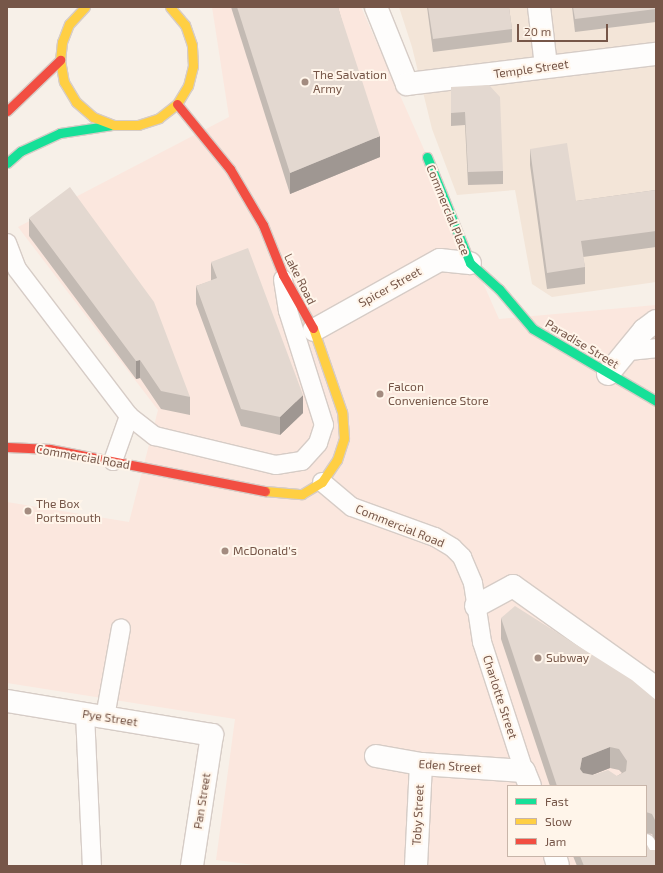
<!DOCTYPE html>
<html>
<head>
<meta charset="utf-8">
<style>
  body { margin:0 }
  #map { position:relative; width:663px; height:873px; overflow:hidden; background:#f7f0e8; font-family:"Exo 2",sans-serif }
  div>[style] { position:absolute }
  .residential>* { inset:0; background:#f3e5d8 }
  .commercial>* { inset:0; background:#fbe7de }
  .roads { filter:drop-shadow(1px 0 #d6ccc6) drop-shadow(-1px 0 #d6ccc6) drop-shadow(0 1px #d6ccc6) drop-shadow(0 -1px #d6ccc6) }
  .lane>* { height:18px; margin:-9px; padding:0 9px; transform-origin:9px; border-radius:9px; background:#fefdfc }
  .street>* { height:22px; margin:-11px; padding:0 11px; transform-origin:11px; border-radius:11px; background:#fefdfc }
  .fast>* { height:9px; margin:-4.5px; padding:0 4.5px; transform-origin:4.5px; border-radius:4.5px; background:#16e098 }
  .slow>* { height:9px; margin:-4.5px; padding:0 4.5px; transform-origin:4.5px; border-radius:4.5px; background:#ffcf43 }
  .jam>* { height:9px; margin:-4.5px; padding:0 4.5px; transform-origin:4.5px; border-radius:4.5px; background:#f24e42 }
  .wall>* { inset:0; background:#c3bab3 }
  .shaded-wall>* { inset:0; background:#9f9792 }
  .building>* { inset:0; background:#e3d8d0 }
  .dots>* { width:11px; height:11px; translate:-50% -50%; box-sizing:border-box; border:2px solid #fff5ea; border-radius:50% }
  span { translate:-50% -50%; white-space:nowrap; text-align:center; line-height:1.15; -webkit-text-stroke:4px #fff5ea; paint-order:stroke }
  .street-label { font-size:12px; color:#765648 }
  .poi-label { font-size:12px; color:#765648 }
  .left { translate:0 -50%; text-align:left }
  .frame { position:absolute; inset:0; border:8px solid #765648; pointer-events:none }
  .legend { position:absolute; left:507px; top:785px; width:140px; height:72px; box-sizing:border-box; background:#fff5ea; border:1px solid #c8b5a9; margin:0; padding:5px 7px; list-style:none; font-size:12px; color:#765648 }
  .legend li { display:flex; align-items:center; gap:8px; height:20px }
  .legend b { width:20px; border:1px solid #c8b5a9 }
  .scale { position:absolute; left:517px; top:24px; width:91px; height:18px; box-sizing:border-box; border:2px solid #765648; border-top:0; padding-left:5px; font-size:12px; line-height:14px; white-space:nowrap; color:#765648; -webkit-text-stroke:3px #fff5ea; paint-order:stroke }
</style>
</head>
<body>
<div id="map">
  <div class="residential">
    <div style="clip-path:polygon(399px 7px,656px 7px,656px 282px,552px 297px,532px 284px,515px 190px,457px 195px,432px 129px,412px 47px)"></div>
  </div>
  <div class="commercial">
    <div style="clip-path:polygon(evenodd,212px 7px,361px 7px,499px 319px,656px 305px,656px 866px,261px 866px,216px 860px,235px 719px,7px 683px,7px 502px,129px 522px,158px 410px,18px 227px,229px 117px,212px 7px,508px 786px,646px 786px,646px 856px,508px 856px,508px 786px)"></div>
  </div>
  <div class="roads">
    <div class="lane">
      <div style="left:7px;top:243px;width:28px;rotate:69deg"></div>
      <div style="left:17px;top:269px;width:185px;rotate:52.7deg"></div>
      <div style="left:129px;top:416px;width:33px;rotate:38deg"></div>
      <div style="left:155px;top:436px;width:124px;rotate:13.5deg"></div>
      <div style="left:276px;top:465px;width:26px;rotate:-9deg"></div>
      <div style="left:302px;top:461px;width:24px;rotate:-48deg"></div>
      <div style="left:318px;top:443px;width:19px;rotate:-72deg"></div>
      <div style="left:324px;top:425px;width:120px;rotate:-107.5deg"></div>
      <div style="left:288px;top:311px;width:32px;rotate:-99deg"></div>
      <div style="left:629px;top:351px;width:27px;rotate:-6deg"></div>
      <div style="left:113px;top:461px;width:48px;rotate:-70.4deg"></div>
      <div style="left:322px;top:482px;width:39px;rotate:40deg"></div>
      <div style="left:352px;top:507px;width:88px;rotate:19.9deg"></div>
      <div style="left:435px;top:537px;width:21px;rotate:31deg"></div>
      <div style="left:453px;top:548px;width:13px;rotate:45deg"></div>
      <div style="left:462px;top:557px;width:28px;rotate:67deg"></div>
      <div style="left:473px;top:583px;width:60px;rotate:81.3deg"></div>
      <div style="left:482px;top:642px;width:136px;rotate:72deg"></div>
      <div style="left:85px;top:714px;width:152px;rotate:87.4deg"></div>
      <div style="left:105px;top:717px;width:90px;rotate:-79.8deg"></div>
      <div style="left:646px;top:843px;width:21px;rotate:62deg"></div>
    </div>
    <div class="street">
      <div style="left:376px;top:7px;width:83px;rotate:68.1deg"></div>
      <div style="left:407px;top:84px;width:251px;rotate:-6.9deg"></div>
      <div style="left:539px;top:7px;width:59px;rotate:83.2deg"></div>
      <div style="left:314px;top:330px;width:144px;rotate:-29.1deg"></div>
      <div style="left:440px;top:260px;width:30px;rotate:6deg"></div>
      <div style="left:608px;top:374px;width:57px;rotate:-50.7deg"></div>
      <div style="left:644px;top:330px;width:15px;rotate:-37deg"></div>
      <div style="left:476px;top:606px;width:42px;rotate:-28.4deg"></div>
      <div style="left:513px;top:586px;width:176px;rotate:35.5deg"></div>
      <div style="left:7px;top:701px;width:208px;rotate:9.4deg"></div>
      <div style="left:212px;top:735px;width:133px;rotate:98.7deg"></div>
      <div style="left:376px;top:756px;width:46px;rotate:10.1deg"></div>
      <div style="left:421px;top:764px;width:103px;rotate:3.9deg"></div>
      <div style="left:524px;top:771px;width:16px;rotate:68deg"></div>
      <div style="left:555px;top:856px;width:10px;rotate:73deg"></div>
      <div style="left:416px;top:866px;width:102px;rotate:-87.2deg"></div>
    </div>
    <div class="fast">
      <div style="left:427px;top:157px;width:114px;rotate:67.9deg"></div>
      <div style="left:470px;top:263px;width:39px;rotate:42deg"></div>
      <div style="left:499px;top:289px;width:52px;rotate:49.6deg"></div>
      <div style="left:533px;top:329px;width:143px;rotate:30.3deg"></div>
      <div style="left:7px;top:163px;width:18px;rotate:-41deg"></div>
      <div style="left:21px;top:151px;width:43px;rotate:-24.8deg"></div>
      <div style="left:60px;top:133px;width:54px;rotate:-8.6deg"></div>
    </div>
    <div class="slow">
      <div style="left:85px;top:7px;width:23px;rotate:133deg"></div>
      <div style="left:69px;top:24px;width:19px;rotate:111deg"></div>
      <div style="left:62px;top:42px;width:18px;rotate:96deg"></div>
      <div style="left:60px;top:60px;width:22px;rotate:80deg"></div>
      <div style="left:64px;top:82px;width:23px;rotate:59deg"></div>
      <div style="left:76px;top:102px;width:23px;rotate:41deg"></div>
      <div style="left:93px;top:117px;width:22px;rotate:21deg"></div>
      <div style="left:114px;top:125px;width:24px"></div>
      <div style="left:138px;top:125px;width:22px;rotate:-18deg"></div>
      <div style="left:159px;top:118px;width:23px;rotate:-38deg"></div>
      <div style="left:177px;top:104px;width:21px;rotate:-59deg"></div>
      <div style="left:188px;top:86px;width:21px;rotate:-76deg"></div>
      <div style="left:193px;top:66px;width:21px;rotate:-93deg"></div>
      <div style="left:192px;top:45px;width:21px;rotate:-109deg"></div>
      <div style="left:185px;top:25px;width:23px;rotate:-130deg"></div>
      <div style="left:265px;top:491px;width:37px;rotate:5deg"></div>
      <div style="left:302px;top:494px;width:23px;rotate:-31deg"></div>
      <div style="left:322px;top:482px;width:27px;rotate:-56deg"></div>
      <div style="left:337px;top:460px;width:23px;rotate:-72deg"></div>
      <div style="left:344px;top:438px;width:26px;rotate:-94deg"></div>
      <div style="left:342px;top:412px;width:89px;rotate:-109deg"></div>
    </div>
    <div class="jam">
      <div style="left:177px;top:104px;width:84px;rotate:50.8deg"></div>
      <div style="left:230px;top:169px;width:65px;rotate:59.5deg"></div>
      <div style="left:263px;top:225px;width:54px;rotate:68.2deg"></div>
      <div style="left:283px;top:275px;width:61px;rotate:60.5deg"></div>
      <div style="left:7px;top:111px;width:74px;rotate:-43.9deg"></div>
      <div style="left:7px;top:447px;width:43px;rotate:2.7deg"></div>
      <div style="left:50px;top:449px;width:219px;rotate:11.1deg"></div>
    </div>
  </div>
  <div class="wall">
    <div style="clip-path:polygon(231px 7px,338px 7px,380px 157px,290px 194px)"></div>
    <div style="clip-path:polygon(427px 7px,509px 7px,512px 29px,512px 42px,433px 52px)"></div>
    <div style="clip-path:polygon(572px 7px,656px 7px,656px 22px,575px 32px)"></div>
    <div style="clip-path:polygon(451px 87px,503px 171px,503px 184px,468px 185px,465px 125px,451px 126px)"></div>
    <div style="clip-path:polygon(530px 149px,576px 201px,656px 190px,656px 247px,583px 257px,585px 267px,585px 284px,547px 289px,530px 165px)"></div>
    <div style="clip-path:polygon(29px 218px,190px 397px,190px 415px,161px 409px,140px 378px,136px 379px,29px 236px)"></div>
    <div style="clip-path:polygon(211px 262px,303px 413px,280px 435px,241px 426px,196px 304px,196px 286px,211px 281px)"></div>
    <div style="clip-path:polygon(evenodd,501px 618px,656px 700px,656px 842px,652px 834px,646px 833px,646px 786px,550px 786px,501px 639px,501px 618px,610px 768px,619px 770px,622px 773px,617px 776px,592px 775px,610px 768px)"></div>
    <div style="clip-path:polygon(573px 856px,646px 856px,656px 866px,577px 866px)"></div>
  </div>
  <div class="shaded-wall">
    <div style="clip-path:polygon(380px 136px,380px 157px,290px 194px,290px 173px)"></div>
    <div style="clip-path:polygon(140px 360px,140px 378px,136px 379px,136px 361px)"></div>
    <div style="clip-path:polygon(303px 395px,303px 413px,280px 435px,280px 417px)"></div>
    <div style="clip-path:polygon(610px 747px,610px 768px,582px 779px,580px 769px,582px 758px)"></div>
  </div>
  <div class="building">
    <div style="clip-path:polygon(237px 7px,338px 7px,380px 136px,290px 173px)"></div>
    <div style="clip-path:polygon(428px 7px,509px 7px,512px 29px,433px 39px)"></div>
    <div style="clip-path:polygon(573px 7px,656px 7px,656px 9px,575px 19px)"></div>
    <div style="clip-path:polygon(489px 85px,500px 97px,503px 171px,468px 172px,465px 112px,451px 113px,451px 87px)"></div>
    <div style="clip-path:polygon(567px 143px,576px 201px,656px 190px,656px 231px,581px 241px,585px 267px,547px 273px,530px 149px)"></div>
    <div style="clip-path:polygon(70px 187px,154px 302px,190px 397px,161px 391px,140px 360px,136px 361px,29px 218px)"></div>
    <div style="clip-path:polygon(248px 248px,303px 395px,280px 417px,241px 409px,196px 286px,217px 278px,211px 262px)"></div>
    <div style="clip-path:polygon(evenodd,515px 606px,632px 680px,656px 700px,656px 822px,652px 814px,646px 812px,646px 786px,557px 786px,501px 618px,515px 606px,610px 747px,619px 749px,627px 761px,626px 771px,617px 776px,608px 770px,593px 775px,583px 773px,580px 769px,582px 758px,610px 747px)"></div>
    <div style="clip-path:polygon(646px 843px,650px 850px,656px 850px,656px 866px,584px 866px,580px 856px,646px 856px)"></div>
  </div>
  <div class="dots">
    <div style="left:305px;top:82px;background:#a38c80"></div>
    <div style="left:380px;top:394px;background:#a38c80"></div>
    <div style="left:28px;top:511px;background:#a38c80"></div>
    <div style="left:225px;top:551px;background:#a38c80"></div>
    <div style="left:538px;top:658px;background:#a38c80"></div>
  </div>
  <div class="street-label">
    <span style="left:531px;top:69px;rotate:-8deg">Temple Street</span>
    <span style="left:448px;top:210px;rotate:68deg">Commercial Place</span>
    <span style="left:300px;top:279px;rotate:63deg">Lake Road</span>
    <span style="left:390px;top:287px;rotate:-29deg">Spicer Street</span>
    <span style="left:582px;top:344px;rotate:31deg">Paradise Street</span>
    <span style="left:83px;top:457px;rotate:10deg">Commercial Road</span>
    <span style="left:400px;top:526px;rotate:22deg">Commercial Road</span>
    <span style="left:500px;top:697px;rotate:72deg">Charlotte Street</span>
    <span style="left:110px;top:718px;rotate:9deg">Pye Street</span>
    <span style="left:450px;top:766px;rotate:4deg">Eden Street</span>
    <span style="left:202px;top:801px;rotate:-81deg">Pan Street</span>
    <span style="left:418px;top:815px;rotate:-87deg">Toby Street</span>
  </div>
  <div class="poi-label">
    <span class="left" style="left:313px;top:82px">The Salvation<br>Army</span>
    <span class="left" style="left:388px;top:394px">Falcon<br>Convenience Store</span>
    <span class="left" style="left:36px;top:511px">The Box<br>Portsmouth</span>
    <span class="left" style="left:233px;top:551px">McDonald's</span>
    <span class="left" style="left:546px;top:658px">Subway</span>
  </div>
  <div class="frame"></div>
  <ul class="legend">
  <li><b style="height:5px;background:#16e098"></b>Fast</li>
  <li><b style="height:5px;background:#ffcf43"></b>Slow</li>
  <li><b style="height:5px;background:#f24e42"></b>Jam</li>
  </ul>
  <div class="scale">20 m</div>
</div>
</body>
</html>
